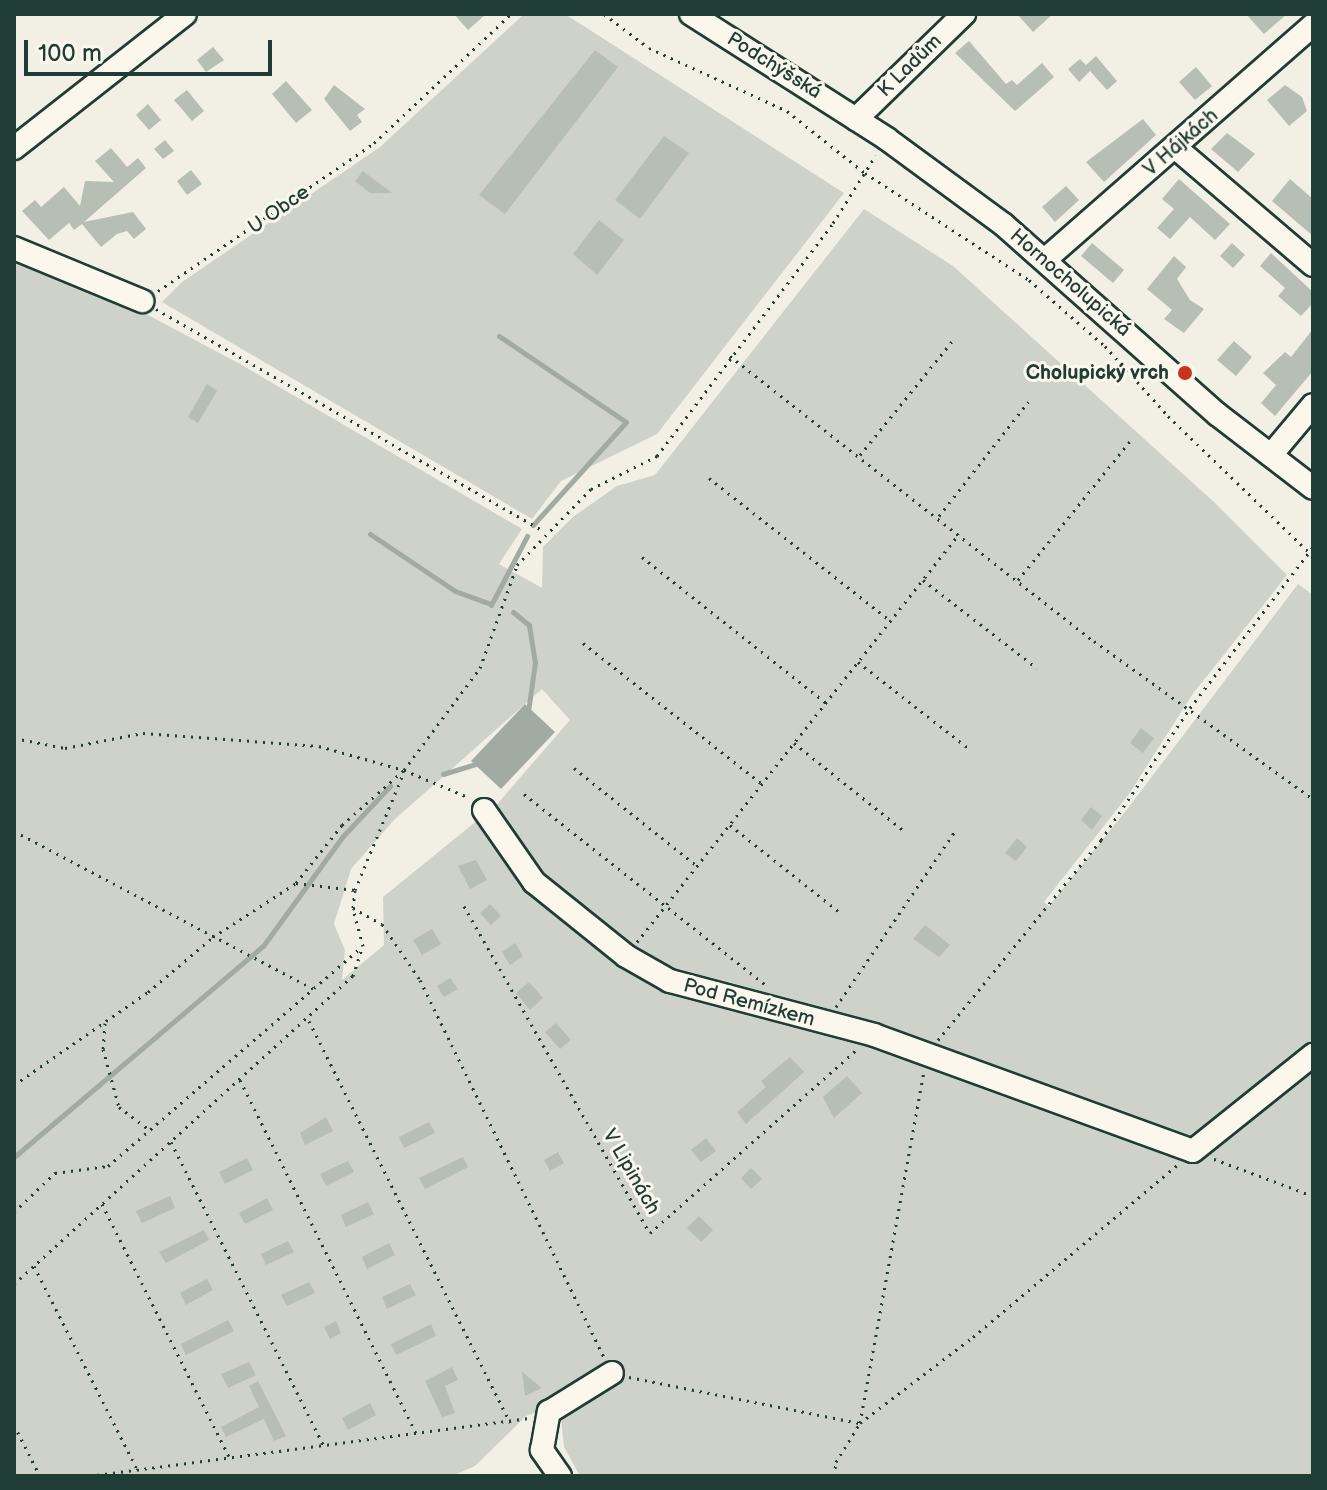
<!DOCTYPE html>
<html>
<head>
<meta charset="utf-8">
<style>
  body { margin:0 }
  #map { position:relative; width:1327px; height:1490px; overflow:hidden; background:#f2f0e5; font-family:"Balsamiq Sans",sans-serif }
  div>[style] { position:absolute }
  .green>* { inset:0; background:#cfd2c8 }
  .water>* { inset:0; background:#a2aba1 }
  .stream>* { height:5px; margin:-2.5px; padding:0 2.5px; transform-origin:2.5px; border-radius:2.5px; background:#a2aba1 }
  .building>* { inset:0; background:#b7beb3 }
  .path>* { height:3px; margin-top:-1.5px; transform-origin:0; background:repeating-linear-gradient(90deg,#1f3d34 0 2px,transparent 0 8px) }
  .roads { filter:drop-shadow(2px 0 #1f3d34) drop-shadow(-2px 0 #1f3d34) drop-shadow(0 2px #1f3d34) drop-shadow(0 -2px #1f3d34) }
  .minor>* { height:22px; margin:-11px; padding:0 11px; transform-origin:11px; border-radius:11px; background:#fbf7ec }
  .dots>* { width:22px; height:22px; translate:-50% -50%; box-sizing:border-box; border:4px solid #fbf7ec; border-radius:50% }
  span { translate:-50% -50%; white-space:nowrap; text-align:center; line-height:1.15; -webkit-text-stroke:6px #fbf7ec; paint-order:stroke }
  .street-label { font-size:20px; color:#1f3d34 }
  .poi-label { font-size:20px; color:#1f3d34; font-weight:700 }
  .right { translate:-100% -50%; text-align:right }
  .frame { position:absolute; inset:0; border:16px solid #1f3d34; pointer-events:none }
  .scale { position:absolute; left:24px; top:40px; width:248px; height:36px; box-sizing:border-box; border:4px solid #1f3d34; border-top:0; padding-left:10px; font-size:24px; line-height:28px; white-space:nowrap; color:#1f3d34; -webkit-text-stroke:6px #fbf7ec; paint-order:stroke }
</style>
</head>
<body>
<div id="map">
  <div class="green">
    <div style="clip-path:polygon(524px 14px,565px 14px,844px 193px,657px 434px,561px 481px,532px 519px,162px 302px,182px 282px,380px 147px)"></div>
    <div style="clip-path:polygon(evenodd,864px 209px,953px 266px,1214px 502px,1287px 575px,1192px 695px,1129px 794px,1044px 902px,1049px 906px,1125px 812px,1298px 584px,1313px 595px,1313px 1476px,580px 1476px,564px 1447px,560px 1410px,603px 1388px,526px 1416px,475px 1466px,452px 1476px,14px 1476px,14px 259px,135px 308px,240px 364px,522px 529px,499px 564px,542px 588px,543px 547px,573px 517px,617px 486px,655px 475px,864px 209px,542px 689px,570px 720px,492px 810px,541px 873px,608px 930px,688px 980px,853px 1041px,689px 999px,619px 960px,479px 819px,383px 897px,384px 945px,342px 980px,345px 950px,334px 924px,351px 869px,394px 820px,542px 689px)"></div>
  </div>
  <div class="water">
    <div style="clip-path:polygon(525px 704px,555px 732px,501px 789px,471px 761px)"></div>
  </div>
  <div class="stream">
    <div style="left:499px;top:336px;width:153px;rotate:34.1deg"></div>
    <div style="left:626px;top:422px;width:139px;rotate:132.1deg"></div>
    <div style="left:370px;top:534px;width:102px;rotate:33.8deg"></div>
    <div style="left:455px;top:591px;width:37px;rotate:20deg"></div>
    <div style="left:491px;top:605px;width:78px;rotate:-62.4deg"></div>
    <div style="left:513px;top:612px;width:21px;rotate:39deg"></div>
    <div style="left:529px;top:625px;width:37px;rotate:81deg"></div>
    <div style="left:535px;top:662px;width:50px;rotate:98deg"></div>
    <div style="left:443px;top:774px;width:38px;rotate:-17deg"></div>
    <div style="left:14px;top:1157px;width:326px;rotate:-40.3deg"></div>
    <div style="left:263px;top:946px;width:136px;rotate:-54deg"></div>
    <div style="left:343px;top:836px;width:69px;rotate:-46.8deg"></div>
  </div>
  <div class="building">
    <div style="clip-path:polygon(454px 14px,486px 14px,468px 30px)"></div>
    <div style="clip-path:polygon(1017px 14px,1053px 14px,1033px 32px)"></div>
    <div style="clip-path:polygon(1246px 14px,1287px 14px,1264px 34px)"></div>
    <div style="clip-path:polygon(969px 41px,1006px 84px,1012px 80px,1017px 85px,1042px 63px,1054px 77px,1015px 111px,955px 53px)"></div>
    <div style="clip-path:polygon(213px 47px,224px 60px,206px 72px,197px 60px)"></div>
    <div style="clip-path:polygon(595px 50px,618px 67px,505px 214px,479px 195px)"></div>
    <div style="clip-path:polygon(1096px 56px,1117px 81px,1107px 90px,1090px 71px,1079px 82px,1068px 69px,1080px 59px,1086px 65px)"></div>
    <div style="clip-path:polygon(1196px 67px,1212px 86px,1195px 100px,1179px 82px)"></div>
    <div style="clip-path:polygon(286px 81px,312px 110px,296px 123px,272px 94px)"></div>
    <div style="clip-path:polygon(334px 85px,365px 109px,357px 115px,362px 122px,350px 131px,324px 99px)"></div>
    <div style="clip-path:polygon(1285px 85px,1302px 97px,1307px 111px,1289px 126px,1267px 100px)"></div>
    <div style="clip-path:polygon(187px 90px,204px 111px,192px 121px,174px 100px)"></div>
    <div style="clip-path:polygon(148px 104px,161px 120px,149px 130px,136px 115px)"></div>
    <div style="clip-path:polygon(1143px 119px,1156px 135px,1104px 182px,1086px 162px)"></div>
    <div style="clip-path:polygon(1227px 133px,1255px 154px,1238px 172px,1211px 149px)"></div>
    <div style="clip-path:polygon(664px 136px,689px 153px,640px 219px,615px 200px)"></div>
    <div style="clip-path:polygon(165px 140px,174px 151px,163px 159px,154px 149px)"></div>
    <div style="clip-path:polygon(111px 148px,127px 167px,138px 158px,146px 168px,84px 222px,133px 212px,146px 229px,134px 239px,127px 231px,117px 234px,101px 247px,82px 224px,74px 230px,69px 223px,49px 240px,22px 211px,35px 200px,41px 207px,64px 187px,80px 206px,85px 181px,114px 182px,95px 161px)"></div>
    <div style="clip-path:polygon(191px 170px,202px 184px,187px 195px,177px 181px)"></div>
    <div style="clip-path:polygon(363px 171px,392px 193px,370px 193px,355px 181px)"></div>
    <div style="clip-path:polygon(1179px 179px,1230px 224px,1215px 240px,1190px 217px,1170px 239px,1157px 228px,1174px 209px,1162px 199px)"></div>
    <div style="clip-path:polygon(1290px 179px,1313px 199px,1313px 236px,1272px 201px)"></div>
    <div style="clip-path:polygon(1066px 186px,1079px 200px,1055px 222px,1042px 207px)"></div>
    <div style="clip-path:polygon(599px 220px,624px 240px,597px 275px,573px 254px)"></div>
    <div style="clip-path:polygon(1092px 243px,1124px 270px,1113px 283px,1081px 256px)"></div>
    <div style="clip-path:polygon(1232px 243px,1245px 255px,1233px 268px,1220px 256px)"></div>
    <div style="clip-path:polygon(1271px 253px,1313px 292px,1313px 303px,1301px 316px,1278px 296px,1285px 288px,1260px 266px)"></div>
    <div style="clip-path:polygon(1174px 256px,1186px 267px,1177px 279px,1190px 300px,1204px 309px,1184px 333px,1164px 319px,1172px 310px,1147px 289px)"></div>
    <div style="clip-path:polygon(1313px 329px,1313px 371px,1275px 416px,1261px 403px,1276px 385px,1263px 373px,1285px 352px,1291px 357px)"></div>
    <div style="clip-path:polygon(1234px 341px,1252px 357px,1236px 376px,1217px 360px)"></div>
    <div style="clip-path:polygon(207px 384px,217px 391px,198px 423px,188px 417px)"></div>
    <div style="clip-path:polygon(1141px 728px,1154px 738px,1143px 753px,1130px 743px)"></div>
    <div style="clip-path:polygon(1091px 807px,1102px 816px,1092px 830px,1081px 820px)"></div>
    <div style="clip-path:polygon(1017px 838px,1027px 847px,1016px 861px,1005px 853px)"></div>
    <div style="clip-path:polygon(476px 860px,487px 880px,470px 889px,458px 866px)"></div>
    <div style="clip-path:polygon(490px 904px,501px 916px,491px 925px,480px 913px)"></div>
    <div style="clip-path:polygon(925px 925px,950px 945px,939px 957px,913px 939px)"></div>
    <div style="clip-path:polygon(432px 929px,441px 944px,422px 955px,413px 940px)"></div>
    <div style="clip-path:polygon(515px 943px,523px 956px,510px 965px,502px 952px)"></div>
    <div style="clip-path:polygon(450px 978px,458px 989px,444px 997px,437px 986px)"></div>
    <div style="clip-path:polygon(529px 982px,543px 998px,530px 1010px,516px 993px)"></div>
    <div style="clip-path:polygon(556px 1023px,571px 1040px,560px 1049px,545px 1032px)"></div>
    <div style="clip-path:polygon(790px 1057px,804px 1072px,746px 1124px,737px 1112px,766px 1087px,761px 1081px)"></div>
    <div style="clip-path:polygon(847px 1076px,862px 1093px,834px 1118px,823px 1097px)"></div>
    <div style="clip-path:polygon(326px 1117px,333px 1131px,305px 1145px,300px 1133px)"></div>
    <div style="clip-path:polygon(429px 1122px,435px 1133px,404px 1148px,399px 1137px)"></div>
    <div style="clip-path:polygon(706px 1138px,716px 1151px,701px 1162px,691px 1150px)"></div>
    <div style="clip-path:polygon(558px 1152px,564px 1163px,550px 1171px,544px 1160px)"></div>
    <div style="clip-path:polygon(463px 1157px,468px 1167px,425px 1189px,419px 1178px)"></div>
    <div style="clip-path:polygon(247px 1158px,253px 1170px,225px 1184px,219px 1172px)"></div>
    <div style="clip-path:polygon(348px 1161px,354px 1172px,326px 1186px,320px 1174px)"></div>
    <div style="clip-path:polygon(751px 1168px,762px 1179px,751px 1189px,741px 1178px)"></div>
    <div style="clip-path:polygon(170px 1196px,175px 1208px,142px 1223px,136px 1211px)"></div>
    <div style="clip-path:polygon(267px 1198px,273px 1210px,245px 1224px,239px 1213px)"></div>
    <div style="clip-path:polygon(368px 1202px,374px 1214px,346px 1227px,341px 1215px)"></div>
    <div style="clip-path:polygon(699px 1216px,713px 1230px,701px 1242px,687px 1228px)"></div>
    <div style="clip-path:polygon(204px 1230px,209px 1240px,166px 1263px,159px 1252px)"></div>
    <div style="clip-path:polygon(288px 1241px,294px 1252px,266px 1265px,261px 1254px)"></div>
    <div style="clip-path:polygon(389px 1243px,395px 1255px,367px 1269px,362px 1257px)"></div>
    <div style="clip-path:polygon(207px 1279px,213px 1290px,186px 1305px,180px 1293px)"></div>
    <div style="clip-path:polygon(309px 1282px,315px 1293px,287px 1306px,281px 1295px)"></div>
    <div style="clip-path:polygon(410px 1284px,416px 1295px,387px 1309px,382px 1297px)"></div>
    <div style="clip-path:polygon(228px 1320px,234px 1331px,186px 1355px,181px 1344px)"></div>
    <div style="clip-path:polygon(336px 1321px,341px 1333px,330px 1339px,324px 1327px)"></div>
    <div style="clip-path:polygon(431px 1324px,436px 1336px,396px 1355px,391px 1344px)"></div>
    <div style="clip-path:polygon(249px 1362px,256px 1375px,228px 1388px,221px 1374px)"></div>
    <div style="clip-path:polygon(452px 1367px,458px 1380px,445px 1386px,455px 1413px,442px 1417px,425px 1381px)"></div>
    <div style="clip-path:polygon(522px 1372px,542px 1388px,525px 1396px)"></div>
    <div style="clip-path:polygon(258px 1381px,286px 1436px,274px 1441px,264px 1419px,226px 1437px,221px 1427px,259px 1407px,249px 1386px)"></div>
    <div style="clip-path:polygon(370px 1403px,376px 1415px,348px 1430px,342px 1418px)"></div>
  </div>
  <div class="path">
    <div style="left:604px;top:14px;width:56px;rotate:37.1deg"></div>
    <div style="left:649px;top:48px;width:152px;rotate:24.5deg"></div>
    <div style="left:787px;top:111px;width:100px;rotate:38.5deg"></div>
    <div style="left:865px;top:173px;width:196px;rotate:33.1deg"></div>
    <div style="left:1029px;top:280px;width:101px;rotate:41deg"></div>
    <div style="left:1105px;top:346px;width:94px;rotate:48deg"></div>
    <div style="left:1168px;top:416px;width:202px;rotate:44deg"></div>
    <div style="left:158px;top:291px;width:262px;rotate:-34.4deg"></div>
    <div style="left:374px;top:143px;width:188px;rotate:-43.3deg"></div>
    <div style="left:156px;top:309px;width:448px;rotate:29.8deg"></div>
    <div style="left:730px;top:356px;width:462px;rotate:38.1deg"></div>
    <div style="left:1094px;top:641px;width:270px;rotate:35.8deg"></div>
    <div style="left:860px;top:455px;width:148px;rotate:-51deg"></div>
    <div style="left:709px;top:478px;width:228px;rotate:38.2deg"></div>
    <div style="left:939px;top:516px;width:145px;rotate:-52deg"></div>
    <div style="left:642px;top:557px;width:235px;rotate:38.4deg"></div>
    <div style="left:923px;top:580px;width:144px;rotate:37.7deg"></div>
    <div style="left:1018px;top:580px;width:180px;rotate:-51.1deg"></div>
    <div style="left:583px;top:643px;width:228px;rotate:38.2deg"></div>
    <div style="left:858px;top:662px;width:140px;rotate:38deg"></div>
    <div style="left:14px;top:738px;width:52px;rotate:11.1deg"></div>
    <div style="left:65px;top:748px;width:79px;rotate:-10.9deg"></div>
    <div style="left:143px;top:733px;width:176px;rotate:4.2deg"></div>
    <div style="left:319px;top:746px;width:88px;rotate:15.8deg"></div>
    <div style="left:404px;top:770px;width:69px;rotate:22.9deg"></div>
    <div style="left:794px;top:743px;width:139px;rotate:38.6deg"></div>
    <div style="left:574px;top:768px;width:156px;rotate:38.5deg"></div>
    <div style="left:524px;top:794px;width:311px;rotate:38.3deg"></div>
    <div style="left:730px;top:825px;width:138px;rotate:38.5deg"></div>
    <div style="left:14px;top:831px;width:341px;rotate:27.8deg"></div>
    <div style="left:296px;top:883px;width:59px;rotate:6.8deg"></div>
    <div style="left:464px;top:906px;width:376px;rotate:60.4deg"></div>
    <div style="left:650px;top:1233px;width:276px;rotate:-41.6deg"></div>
    <div style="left:353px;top:908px;width:33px;rotate:29deg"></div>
    <div style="left:382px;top:924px;width:68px;rotate:55.8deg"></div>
    <div style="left:420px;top:980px;width:420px;rotate:64deg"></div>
    <div style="left:637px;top:942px;width:520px;rotate:-51.72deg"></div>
    <div style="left:836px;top:1007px;width:212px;rotate:-55.9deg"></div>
    <div style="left:309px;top:1021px;width:449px;rotate:63.4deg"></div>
    <div style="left:105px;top:1023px;width:26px;rotate:94deg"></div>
    <div style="left:103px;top:1049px;width:60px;rotate:74.6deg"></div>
    <div style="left:119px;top:1107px;width:40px;rotate:37deg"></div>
    <div style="left:938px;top:1040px;width:258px;rotate:-50.8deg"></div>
    <div style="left:1101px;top:840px;width:159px;rotate:-56deg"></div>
    <div style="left:1190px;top:708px;width:203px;rotate:-52.6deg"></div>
    <div style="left:240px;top:1080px;width:394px;rotate:63.5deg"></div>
    <div style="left:14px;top:1085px;width:163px;rotate:-34.8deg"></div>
    <div style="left:148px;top:992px;width:85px;rotate:-40.2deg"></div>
    <div style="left:213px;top:937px;width:99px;rotate:-33deg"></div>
    <div style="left:296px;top:883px;width:74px;rotate:-51.6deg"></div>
    <div style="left:342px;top:825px;width:83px;rotate:-41.6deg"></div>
    <div style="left:404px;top:770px;width:127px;rotate:-53.3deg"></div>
    <div style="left:480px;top:668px;width:109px;rotate:-70.2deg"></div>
    <div style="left:517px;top:565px;width:106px;rotate:-45.8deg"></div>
    <div style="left:591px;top:489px;width:74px;rotate:-26.6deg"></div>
    <div style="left:657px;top:456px;width:292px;rotate:-52.9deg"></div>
    <div style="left:833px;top:223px;width:80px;rotate:-57.7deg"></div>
    <div style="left:171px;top:1142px;width:340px;rotate:63.3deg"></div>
    <div style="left:1214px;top:1159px;width:106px;rotate:20.5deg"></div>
    <div style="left:102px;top:1204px;width:283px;rotate:63.3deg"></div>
    <div style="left:14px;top:1212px;width:57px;rotate:-43.6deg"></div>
    <div style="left:55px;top:1173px;width:53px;rotate:-7.5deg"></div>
    <div style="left:108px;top:1166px;width:334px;rotate:-40.8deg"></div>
    <div style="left:34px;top:1266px;width:228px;rotate:63.1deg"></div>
    <div style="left:14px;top:1284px;width:458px;rotate:-42.3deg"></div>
    <div style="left:353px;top:976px;width:32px;rotate:-72deg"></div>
    <div style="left:363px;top:946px;width:39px;rotate:-105deg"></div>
    <div style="left:353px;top:908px;width:18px;rotate:-84deg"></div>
    <div style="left:355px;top:890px;width:126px;rotate:-67.5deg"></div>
    <div style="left:629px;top:1377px;width:236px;rotate:11.3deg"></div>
    <div style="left:860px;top:1423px;width:142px;rotate:-37.3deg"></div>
    <div style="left:973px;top:1337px;width:267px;rotate:-40.1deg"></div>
    <div style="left:14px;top:1425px;width:57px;rotate:63deg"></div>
    <div style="left:89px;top:1476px;width:444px;rotate:-7.5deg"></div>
    <div style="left:834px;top:1476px;width:14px;rotate:-82deg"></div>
    <div style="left:836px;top:1462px;width:46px;rotate:-58.4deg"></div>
    <div style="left:860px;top:1423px;width:357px;rotate:-79.7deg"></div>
  </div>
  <div class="roads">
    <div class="minor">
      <div style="left:691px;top:14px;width:232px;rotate:32.5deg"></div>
      <div style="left:887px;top:139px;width:145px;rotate:36.3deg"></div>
      <div style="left:1004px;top:225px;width:285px;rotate:41.6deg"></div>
      <div style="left:1217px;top:414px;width:121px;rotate:37.6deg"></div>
      <div style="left:856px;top:119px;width:151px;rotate:-44.2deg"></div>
      <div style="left:14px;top:148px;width:217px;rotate:-38.1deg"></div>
      <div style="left:1176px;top:148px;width:180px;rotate:40.5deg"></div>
      <div style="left:14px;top:248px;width:139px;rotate:22.5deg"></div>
      <div style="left:1047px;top:258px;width:354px;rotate:-41.2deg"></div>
      <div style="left:1271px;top:455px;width:65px;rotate:-50deg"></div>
      <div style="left:484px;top:810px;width:88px;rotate:55.2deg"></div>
      <div style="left:534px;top:882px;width:118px;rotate:38.8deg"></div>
      <div style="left:626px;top:956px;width:51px;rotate:29.6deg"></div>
      <div style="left:670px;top:981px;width:211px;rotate:14.8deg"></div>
      <div style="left:874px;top:1035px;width:339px;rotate:20deg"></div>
      <div style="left:1193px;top:1151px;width:154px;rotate:-38.7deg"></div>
      <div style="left:560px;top:1476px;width:32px;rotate:-125deg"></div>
      <div style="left:542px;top:1450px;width:39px;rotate:-80deg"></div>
      <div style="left:549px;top:1412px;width:74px;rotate:-31.8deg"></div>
    </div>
  </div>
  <div class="dots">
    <div style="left:1185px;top:373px;background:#c8321e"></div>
  </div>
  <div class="street-label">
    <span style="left:774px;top:66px;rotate:32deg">Podchýšská</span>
    <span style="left:910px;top:66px;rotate:-44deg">K Ladům</span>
    <span style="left:1181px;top:143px;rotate:-41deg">V Hájkách</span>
    <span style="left:279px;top:210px;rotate:-35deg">U Obce</span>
    <span style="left:1070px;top:283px;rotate:41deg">Hornocholupická</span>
    <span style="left:749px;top:1003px;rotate:15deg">Pod Remízkem</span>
    <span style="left:631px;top:1172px;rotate:60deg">V Lipinách</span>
  </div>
  <div class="poi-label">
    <span class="right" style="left:1169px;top:373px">Cholupický vrch</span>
  </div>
  <div class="frame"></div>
  <div class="scale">100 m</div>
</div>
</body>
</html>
